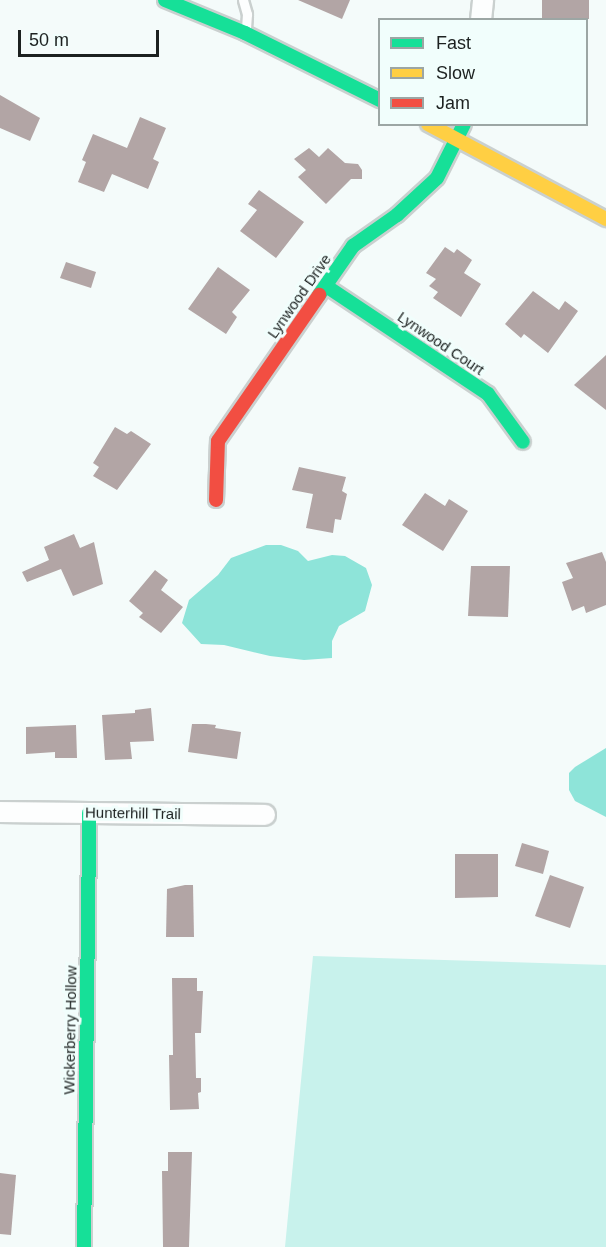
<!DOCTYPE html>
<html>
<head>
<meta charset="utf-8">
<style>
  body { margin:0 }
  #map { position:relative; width:606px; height:1247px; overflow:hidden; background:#f4fbfa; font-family:Helvetica,sans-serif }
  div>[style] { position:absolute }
  .green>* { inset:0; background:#c8f2ec }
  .water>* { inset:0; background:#8ee4d9 }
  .building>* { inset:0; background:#b2a5a5 }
  .roads { filter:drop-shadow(2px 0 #cad0cf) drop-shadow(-2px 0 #cad0cf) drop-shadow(0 2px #cad0cf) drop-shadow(0 -2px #cad0cf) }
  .lane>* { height:9px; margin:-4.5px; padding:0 4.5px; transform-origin:4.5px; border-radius:4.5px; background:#fdfefe }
  .street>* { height:20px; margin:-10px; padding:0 10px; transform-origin:10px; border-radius:10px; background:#fdfefe }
  .fast>* { height:14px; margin:-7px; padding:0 7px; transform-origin:7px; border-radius:7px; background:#16e098 }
  .slow>* { height:14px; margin:-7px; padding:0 7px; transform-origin:7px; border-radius:7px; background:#ffcf43 }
  .jam>* { height:14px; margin:-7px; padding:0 7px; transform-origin:7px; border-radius:7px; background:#f24e42 }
  span { translate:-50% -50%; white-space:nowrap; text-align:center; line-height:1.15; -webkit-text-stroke:6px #f1fefc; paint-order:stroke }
  .street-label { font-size:15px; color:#1c2120 }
  .legend { position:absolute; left:378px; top:18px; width:210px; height:108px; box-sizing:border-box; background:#f1fefc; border:2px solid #9ca6a4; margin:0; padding:8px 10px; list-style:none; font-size:18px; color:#1c2120 }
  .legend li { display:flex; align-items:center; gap:12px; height:30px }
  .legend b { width:30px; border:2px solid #9ca6a4 }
  .scale { position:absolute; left:18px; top:30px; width:141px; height:27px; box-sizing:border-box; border:3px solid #1c2120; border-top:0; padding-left:8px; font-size:18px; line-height:21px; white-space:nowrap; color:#1c2120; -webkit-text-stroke:4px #f1fefc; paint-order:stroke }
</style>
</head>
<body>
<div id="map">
  <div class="green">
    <div style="clip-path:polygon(313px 956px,606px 965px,606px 1247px,285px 1247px)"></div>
  </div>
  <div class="water">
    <div style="clip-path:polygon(266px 545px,281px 545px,298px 551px,308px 561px,332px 555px,345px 556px,366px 568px,372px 585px,365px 611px,339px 626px,332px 641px,332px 658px,304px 660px,270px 656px,224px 645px,201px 644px,182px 623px,189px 600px,218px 575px,231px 558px)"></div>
    <div style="clip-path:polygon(606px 748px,606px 817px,575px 801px,569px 790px,569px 773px,575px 767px)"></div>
  </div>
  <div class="building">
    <div style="clip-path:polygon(298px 0,350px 0,342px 19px)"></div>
    <div style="clip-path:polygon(542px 0,589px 0,589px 19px,542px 19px)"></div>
    <div style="clip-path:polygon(0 95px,40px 118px,30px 141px,0 128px)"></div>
    <div style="clip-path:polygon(140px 117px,166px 128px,153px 159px,159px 162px,148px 189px,112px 174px,104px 192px,78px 182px,86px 162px,82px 160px,93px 134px,127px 148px)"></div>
    <div style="clip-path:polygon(309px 148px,319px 157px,328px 148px,345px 163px,358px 164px,362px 170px,362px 179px,351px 179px,326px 204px,298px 177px,306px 170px,294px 159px)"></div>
    <div style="clip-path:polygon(259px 190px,304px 222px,276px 258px,240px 231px,257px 210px,248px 204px)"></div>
    <div style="clip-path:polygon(445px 247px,454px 253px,457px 249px,472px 260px,464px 273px,481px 284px,461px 317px,433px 298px,438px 292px,429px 286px,436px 279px,426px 273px)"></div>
    <div style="clip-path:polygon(66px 262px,96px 272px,91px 288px,60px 278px)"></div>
    <div style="clip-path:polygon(218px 267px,250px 290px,232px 312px,237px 317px,226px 334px,188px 309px)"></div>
    <div style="clip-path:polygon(533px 291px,559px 310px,565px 301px,578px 311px,548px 353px,524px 334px,521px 338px,505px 324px)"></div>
    <div style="clip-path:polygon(606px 355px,606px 410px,574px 385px)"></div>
    <div style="clip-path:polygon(115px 427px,127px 434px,131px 431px,151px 444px,117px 490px,93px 476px,99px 467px,93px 463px)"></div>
    <div style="clip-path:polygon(299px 467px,346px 477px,342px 491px,347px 494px,341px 520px,335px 519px,333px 533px,306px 528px,313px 494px,292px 490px)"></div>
    <div style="clip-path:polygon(425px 493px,445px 506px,449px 499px,468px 511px,443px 551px,402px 525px)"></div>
    <div style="clip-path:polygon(74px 534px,80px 548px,94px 542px,103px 584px,73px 596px,61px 569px,27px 582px,22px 572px,49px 560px,44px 547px)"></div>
    <div style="clip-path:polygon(602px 552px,606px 562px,606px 605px,586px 613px,584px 606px,572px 611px,562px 582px,573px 578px,566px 563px)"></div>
    <div style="clip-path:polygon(471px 566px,510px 566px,508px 617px,468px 616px)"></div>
    <div style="clip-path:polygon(155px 570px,168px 580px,161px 590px,183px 607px,161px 633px,139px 617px,143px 613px,129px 601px)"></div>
    <div style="clip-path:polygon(151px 708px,154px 741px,130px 742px,132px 759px,105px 760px,102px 715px,135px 713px,135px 710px)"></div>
    <div style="clip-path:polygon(192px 724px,206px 724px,216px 725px,215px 728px,241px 732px,237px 759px,188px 752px)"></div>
    <div style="clip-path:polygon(76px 725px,77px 758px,55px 758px,55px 752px,26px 754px,26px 727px)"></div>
    <div style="clip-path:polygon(522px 843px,549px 851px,543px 874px,515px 866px)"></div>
    <div style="clip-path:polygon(455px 854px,498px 854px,498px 897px,455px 898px)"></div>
    <div style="clip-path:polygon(550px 875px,584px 887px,570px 928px,535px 916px)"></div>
    <div style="clip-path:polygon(185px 885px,193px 885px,194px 937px,166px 937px,167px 889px)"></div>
    <div style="clip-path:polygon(172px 978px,197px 978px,197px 991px,203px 991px,201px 1033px,195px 1033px,196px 1078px,201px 1078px,201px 1092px,198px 1093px,199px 1109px,170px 1110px,169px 1055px,173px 1055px)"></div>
    <div style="clip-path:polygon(168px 1152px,192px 1152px,189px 1247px,163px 1247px,162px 1171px,168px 1171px)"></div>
    <div style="clip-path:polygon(0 1173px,16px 1175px,11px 1235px,0 1234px)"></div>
  </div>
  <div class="roads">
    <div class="lane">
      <div style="left:243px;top:0;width:15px;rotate:74deg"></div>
      <div style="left:247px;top:14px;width:16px;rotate:94deg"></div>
    </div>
    <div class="street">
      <div style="left:481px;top:20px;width:20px;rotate:-84deg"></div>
      <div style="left:0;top:812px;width:265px;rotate:0.6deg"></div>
    </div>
    <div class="fast">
      <div style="left:165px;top:0;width:87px;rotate:22.4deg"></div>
      <div style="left:245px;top:33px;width:151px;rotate:26.4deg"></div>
      <div style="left:326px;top:286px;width:195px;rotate:33.7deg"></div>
      <div style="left:488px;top:394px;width:59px;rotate:53.9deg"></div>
      <div style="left:319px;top:295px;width:60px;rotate:-55.2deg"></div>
      <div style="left:353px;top:246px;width:54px;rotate:-35.2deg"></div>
      <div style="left:397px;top:215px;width:54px;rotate:-42.8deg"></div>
      <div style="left:437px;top:178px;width:60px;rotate:-63.4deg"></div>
      <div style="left:84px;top:1247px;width:434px;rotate:-89.3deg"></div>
    </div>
    <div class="slow">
      <div style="left:428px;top:124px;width:202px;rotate:28.1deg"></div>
    </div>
    <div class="jam">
      <div style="left:216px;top:500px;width:59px;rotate:-88.1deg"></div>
      <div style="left:218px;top:441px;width:178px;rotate:-55.3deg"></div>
    </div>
  </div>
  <div class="street-label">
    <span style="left:299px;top:296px;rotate:-55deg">Lynwood Drive</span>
    <span style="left:441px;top:343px;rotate:34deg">Lynwood Court</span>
    <span style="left:133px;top:813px;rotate:1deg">Hunterhill Trail</span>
    <span style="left:70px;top:1030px;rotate:-89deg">Wickerberry Hollow</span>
  </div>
  <ul class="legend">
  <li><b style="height:8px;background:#16e098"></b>Fast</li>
  <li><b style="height:8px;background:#ffcf43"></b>Slow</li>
  <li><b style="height:8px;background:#f24e42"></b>Jam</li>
  </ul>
  <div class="scale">50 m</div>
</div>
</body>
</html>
